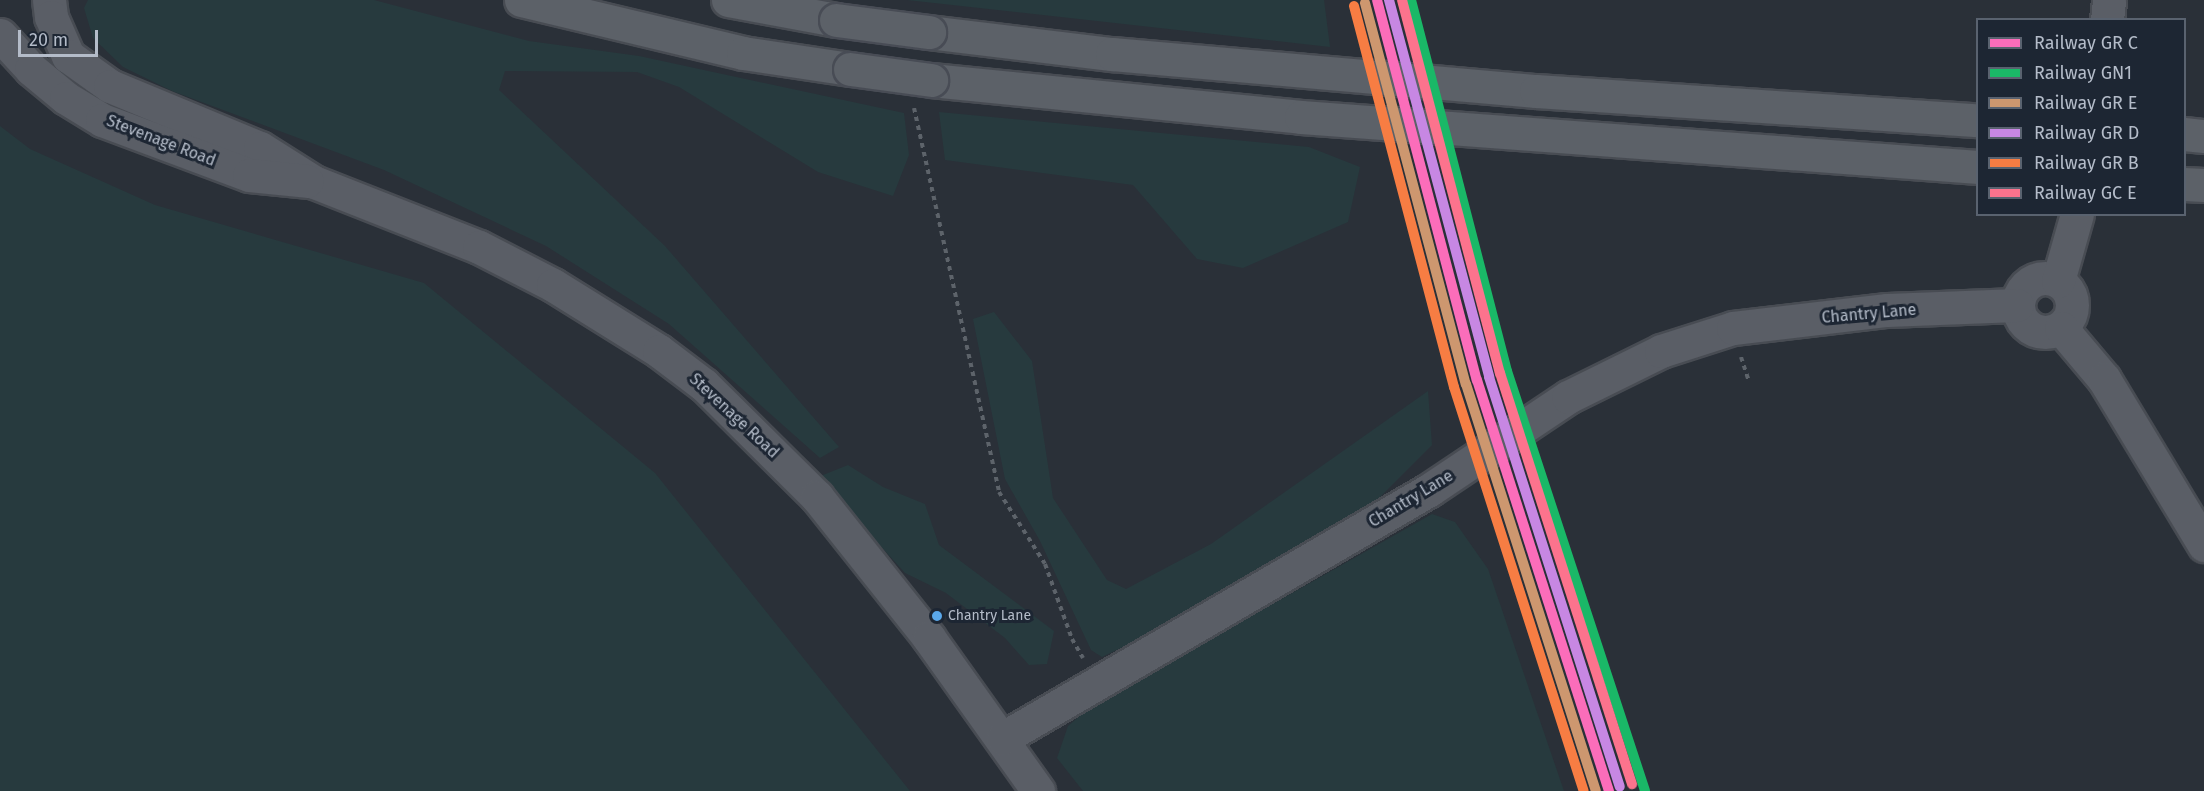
<!DOCTYPE html>
<html>
<head>
<meta charset="utf-8">
<style>
  body { margin:0 }
  #map { position:relative; width:2204px; height:791px; overflow:hidden; background:#2a3038; font-family:"Fira Sans",sans-serif }
  div>[style] { position:absolute }
  .green>* { inset:0; background:#273a3e }
  .path>* { height:4px; margin-top:-2px; transform-origin:0; background:repeating-linear-gradient(90deg,#5d636a 0 4.5px,transparent 0 9px) }
  .roads { filter:drop-shadow(2px 0 #484c53) drop-shadow(-2px 0 #484c53) drop-shadow(0 2px #484c53) drop-shadow(0 -2px #484c53) }
  .minor>* { height:33px; margin:-16.5px; padding:0 16.5px; transform-origin:16.5px; border-radius:16.5px; background:#5a5e66 }
  .minor>.ring { margin:-16.5px; padding:0; box-sizing:content-box; background:none; border:33px solid #5a5e66; border-radius:50% }
  .major>* { height:33px; margin:-16.5px; padding:0 16.5px; transform-origin:16.5px; border-radius:16.5px; background:#5c6168 }
  .bridges { filter:drop-shadow(2px 0 #484c55) drop-shadow(-2px 0 #484c55) drop-shadow(0 2px #484c55) drop-shadow(0 -2px #484c55) }
  .major-bridge>* { height:33px; margin:-16.5px; padding:0 16.5px; transform-origin:16.5px; border-radius:16.5px; background:#5c6168 }
  .rail-1>* { height:10px; margin:-5px; padding:0 5px; transform-origin:5px; border-radius:5px; background:#fb6dba }
  .rail-2>* { height:10px; margin:-5px; padding:0 5px; transform-origin:5px; border-radius:5px; background:#1ab867 }
  .rail-3>* { height:10px; margin:-5px; padding:0 5px; transform-origin:5px; border-radius:5px; background:#cd976f }
  .rail-4>* { height:10px; margin:-5px; padding:0 5px; transform-origin:5px; border-radius:5px; background:#c787e3 }
  .rail-5>* { height:10px; margin:-5px; padding:0 5px; transform-origin:5px; border-radius:5px; background:#f77d43 }
  .rail-6>* { height:10px; margin:-5px; padding:0 5px; transform-origin:5px; border-radius:5px; background:#fc738d }
  .dots>* { width:16px; height:16px; translate:-50% -50%; box-sizing:border-box; border:3px solid #1d2633; border-radius:50% }
  span { translate:-50% -50%; white-space:nowrap; text-align:center; line-height:1.15; -webkit-text-stroke:6px #1d2633; paint-order:stroke }
  .bus-label { font-size:14px; color:#b4bcc9 }
  .left { translate:0 -50%; text-align:left }
  .street-label { font-size:16px; color:#b4bcc9 }
  .legend { position:absolute; left:1976px; top:18px; width:210px; height:198px; box-sizing:border-box; background:#1d2633; border:2px solid #59626f; margin:0; padding:8px 10px; list-style:none; font-size:18px; color:#b4bcc9 }
  .legend li { display:flex; align-items:center; gap:12px; height:30px }
  .legend b { width:30px; border:2px solid #59626f }
  .scale { position:absolute; left:18px; top:30px; width:80px; height:27px; box-sizing:border-box; border:3px solid #b4bcc9; border-top:0; padding-left:8px; font-size:18px; line-height:21px; white-space:nowrap; color:#b4bcc9; -webkit-text-stroke:4px #1d2633; paint-order:stroke }
</style>
</head>
<body>
<div id="map">
  <div class="green">
    <div style="clip-path:polygon(88px 0,374px 0,529px 41px,639px 56px,904px 113px,909px 155px,893px 196px,818px 172px,679px 87px,637px 72px,505px 71px,499px 90px,665px 246px,839px 447px,820px 458px,669px 324px,546px 246px,384px 170px,172px 91px,123px 67px,93px 38px,84px 8px)"></div>
    <div style="clip-path:polygon(907px 0,1324px 0,1330px 47px)"></div>
    <div style="clip-path:polygon(939px 112px,1309px 147px,1360px 167px,1348px 222px,1243px 268px,1197px 259px,1133px 185px,945px 160px)"></div>
    <div style="clip-path:polygon(0 126px,30px 149px,155px 205px,424px 283px,655px 473px,910px 791px,0 791px)"></div>
    <div style="clip-path:polygon(994px 312px,1032px 361px,1053px 498px,1107px 580px,1126px 589px,1211px 544px,1428px 391px,1432px 445px,1362px 515px,1148px 635px,1102px 657px,1091px 650px,1040px 541px,1005px 479px,973px 319px)"></div>
    <div style="clip-path:polygon(848px 465px,883px 487px,925px 504px,939px 545px,1054px 631px,1047px 664px,1029px 665px,1005px 638px,946px 593px,905px 573px,818px 477px)"></div>
    <div style="clip-path:polygon(1432px 514px,1455px 522px,1488px 569px,1564px 791px,1083px 791px,1057px 758px,1068px 726px,1090px 707px)"></div>
  </div>
  <div class="path">
    <div style="left:914px;top:108px;width:393px;rotate:77.5deg"></div>
    <div style="left:999px;top:492px;width:85px;rotate:57.4deg"></div>
    <div style="left:1045px;top:564px;width:80px;rotate:70.2deg"></div>
    <div style="left:1072px;top:639px;width:22px;rotate:60deg"></div>
    <div style="left:1741px;top:357px;width:23px;rotate:72deg"></div>
  </div>
  <div class="roads">
    <div class="minor">
      <div style="left:49px;top:0;width:17px;rotate:83deg"></div>
      <div style="left:51px;top:17px;width:43px;rotate:66.4deg"></div>
      <div style="left:68px;top:56px;width:52px;rotate:35.5deg"></div>
      <div style="left:110px;top:86px;width:162px;rotate:22.5deg"></div>
      <div style="left:260px;top:148px;width:64px;rotate:32.2deg"></div>
      <div style="left:314px;top:182px;width:177px;rotate:21.5deg"></div>
      <div style="left:479px;top:247px;width:83px;rotate:27.2deg"></div>
      <div style="left:553px;top:285px;width:125px;rotate:31.9deg"></div>
      <div style="left:659px;top:351px;width:56px;rotate:37.1deg"></div>
      <div style="left:704px;top:385px;width:159px;rotate:44.7deg"></div>
      <div style="left:817px;top:497px;width:180px;rotate:51.5deg"></div>
      <div style="left:929px;top:638px;width:188px;rotate:54.5deg"></div>
      <div style="left:2107px;top:20px;width:20px;rotate:-84deg"></div>
      <div style="left:0;top:35px;width:46px;rotate:47.6deg"></div>
      <div style="left:31px;top:69px;width:45px;rotate:39.6deg"></div>
      <div style="left:66px;top:98px;width:42px;rotate:31.4deg"></div>
      <div style="left:102px;top:120px;width:157px;rotate:20.5deg"></div>
      <div style="left:249px;top:175px;width:58px;rotate:5.9deg"></div>
      <div class="ring" style="left:2018px;top:278px;width:21px;height:21px"></div>
      <div style="left:2058px;top:281px;width:70px;rotate:-74.2deg"></div>
      <div style="left:2061px;top:328px;width:67px;rotate:49.9deg"></div>
      <div style="left:2104px;top:379px;width:194px;rotate:58.9deg"></div>
      <div style="left:1003px;top:738px;width:493px;rotate:-30.2deg"></div>
      <div style="left:1429px;top:490px;width:167px;rotate:-33.8deg"></div>
      <div style="left:1568px;top:397px;width:104px;rotate:-26.3deg"></div>
      <div style="left:1661px;top:351px;width:76px;rotate:-17.7deg"></div>
      <div style="left:1733px;top:328px;width:155px;rotate:-6.7deg"></div>
      <div style="left:1887px;top:310px;width:130px;rotate:-2.2deg"></div>
    </div>
    <div class="major">
      <div style="left:521px;top:0;width:228px;rotate:13.4deg"></div>
      <div style="left:743px;top:53px;width:108px;rotate:8.5deg"></div>
      <div style="left:728px;top:0;width:110px;rotate:10.5deg"></div>
      <div style="left:929px;top:32px;width:184px;rotate:6.9deg"></div>
      <div style="left:1112px;top:54px;width:426px;rotate:5deg"></div>
      <div style="left:1536px;top:91px;width:443px;rotate:3.8deg"></div>
      <div style="left:931px;top:80px;width:372px;rotate:5.7deg"></div>
      <div style="left:1301px;top:117px;width:679px;rotate:4.22deg"></div>
      <div style="left:2184px;top:134px;width:20px;rotate:6deg"></div>
      <div style="left:2184px;top:184px;width:20px;rotate:3deg"></div>
    </div>
  </div>
  <div class="bridges">
    <div class="major-bridge">
      <div style="left:836px;top:20px;width:94px;rotate:7.4deg"></div>
      <div style="left:850px;top:69px;width:82px;rotate:7.7deg"></div>
    </div>
  </div>
  <div class="rail-1">
    <div style="left:1377px;top:0;width:393px;rotate:75.3deg"></div>
    <div style="left:1477px;top:380px;width:432px;rotate:72.2deg"></div>
  </div>
  <div class="rail-2">
    <div style="left:1411px;top:0;width:383px;rotate:75.5deg"></div>
    <div style="left:1507px;top:371px;width:442px;rotate:71.8deg"></div>
  </div>
  <div class="rail-3">
    <div style="left:1365px;top:3px;width:394px;rotate:75.2deg"></div>
    <div style="left:1466px;top:384px;width:427px;rotate:72.3deg"></div>
  </div>
  <div class="rail-4">
    <div style="left:1389px;top:0;width:390px;rotate:75.1deg"></div>
    <div style="left:1489px;top:377px;width:430px;rotate:72.3deg"></div>
  </div>
  <div class="rail-5">
    <div style="left:1354px;top:6px;width:394px;rotate:75.3deg"></div>
    <div style="left:1454px;top:387px;width:424px;rotate:72.2deg"></div>
  </div>
  <div class="rail-6">
    <div style="left:1402px;top:0;width:386px;rotate:75.3deg"></div>
    <div style="left:1500px;top:373px;width:432px;rotate:72.2deg"></div>
  </div>
  <div class="dots">
    <div style="left:937px;top:616px;background:#5aa8eb"></div>
  </div>
  <div class="bus-label">
    <span class="left" style="left:948px;top:616px">Chantry Lane</span>
  </div>
  <div class="street-label">
    <span style="left:161px;top:141px;rotate:21deg">Stevenage Road</span>
    <span style="left:1869px;top:314px;rotate:-5deg">Chantry Lane</span>
    <span style="left:734px;top:416px;rotate:43deg">Stevenage Road</span>
    <span style="left:1411px;top:499px;rotate:-31deg">Chantry Lane</span>
  </div>
  <ul class="legend">
  <li><b style="height:8px;background:#fb6dba"></b>Railway GR C</li>
  <li><b style="height:8px;background:#1ab867"></b>Railway GN1</li>
  <li><b style="height:8px;background:#cd976f"></b>Railway GR E</li>
  <li><b style="height:8px;background:#c787e3"></b>Railway GR D</li>
  <li><b style="height:8px;background:#f77d43"></b>Railway GR B</li>
  <li><b style="height:8px;background:#fc738d"></b>Railway GC E</li>
  </ul>
  <div class="scale">20 m</div>
</div>
</body>
</html>
